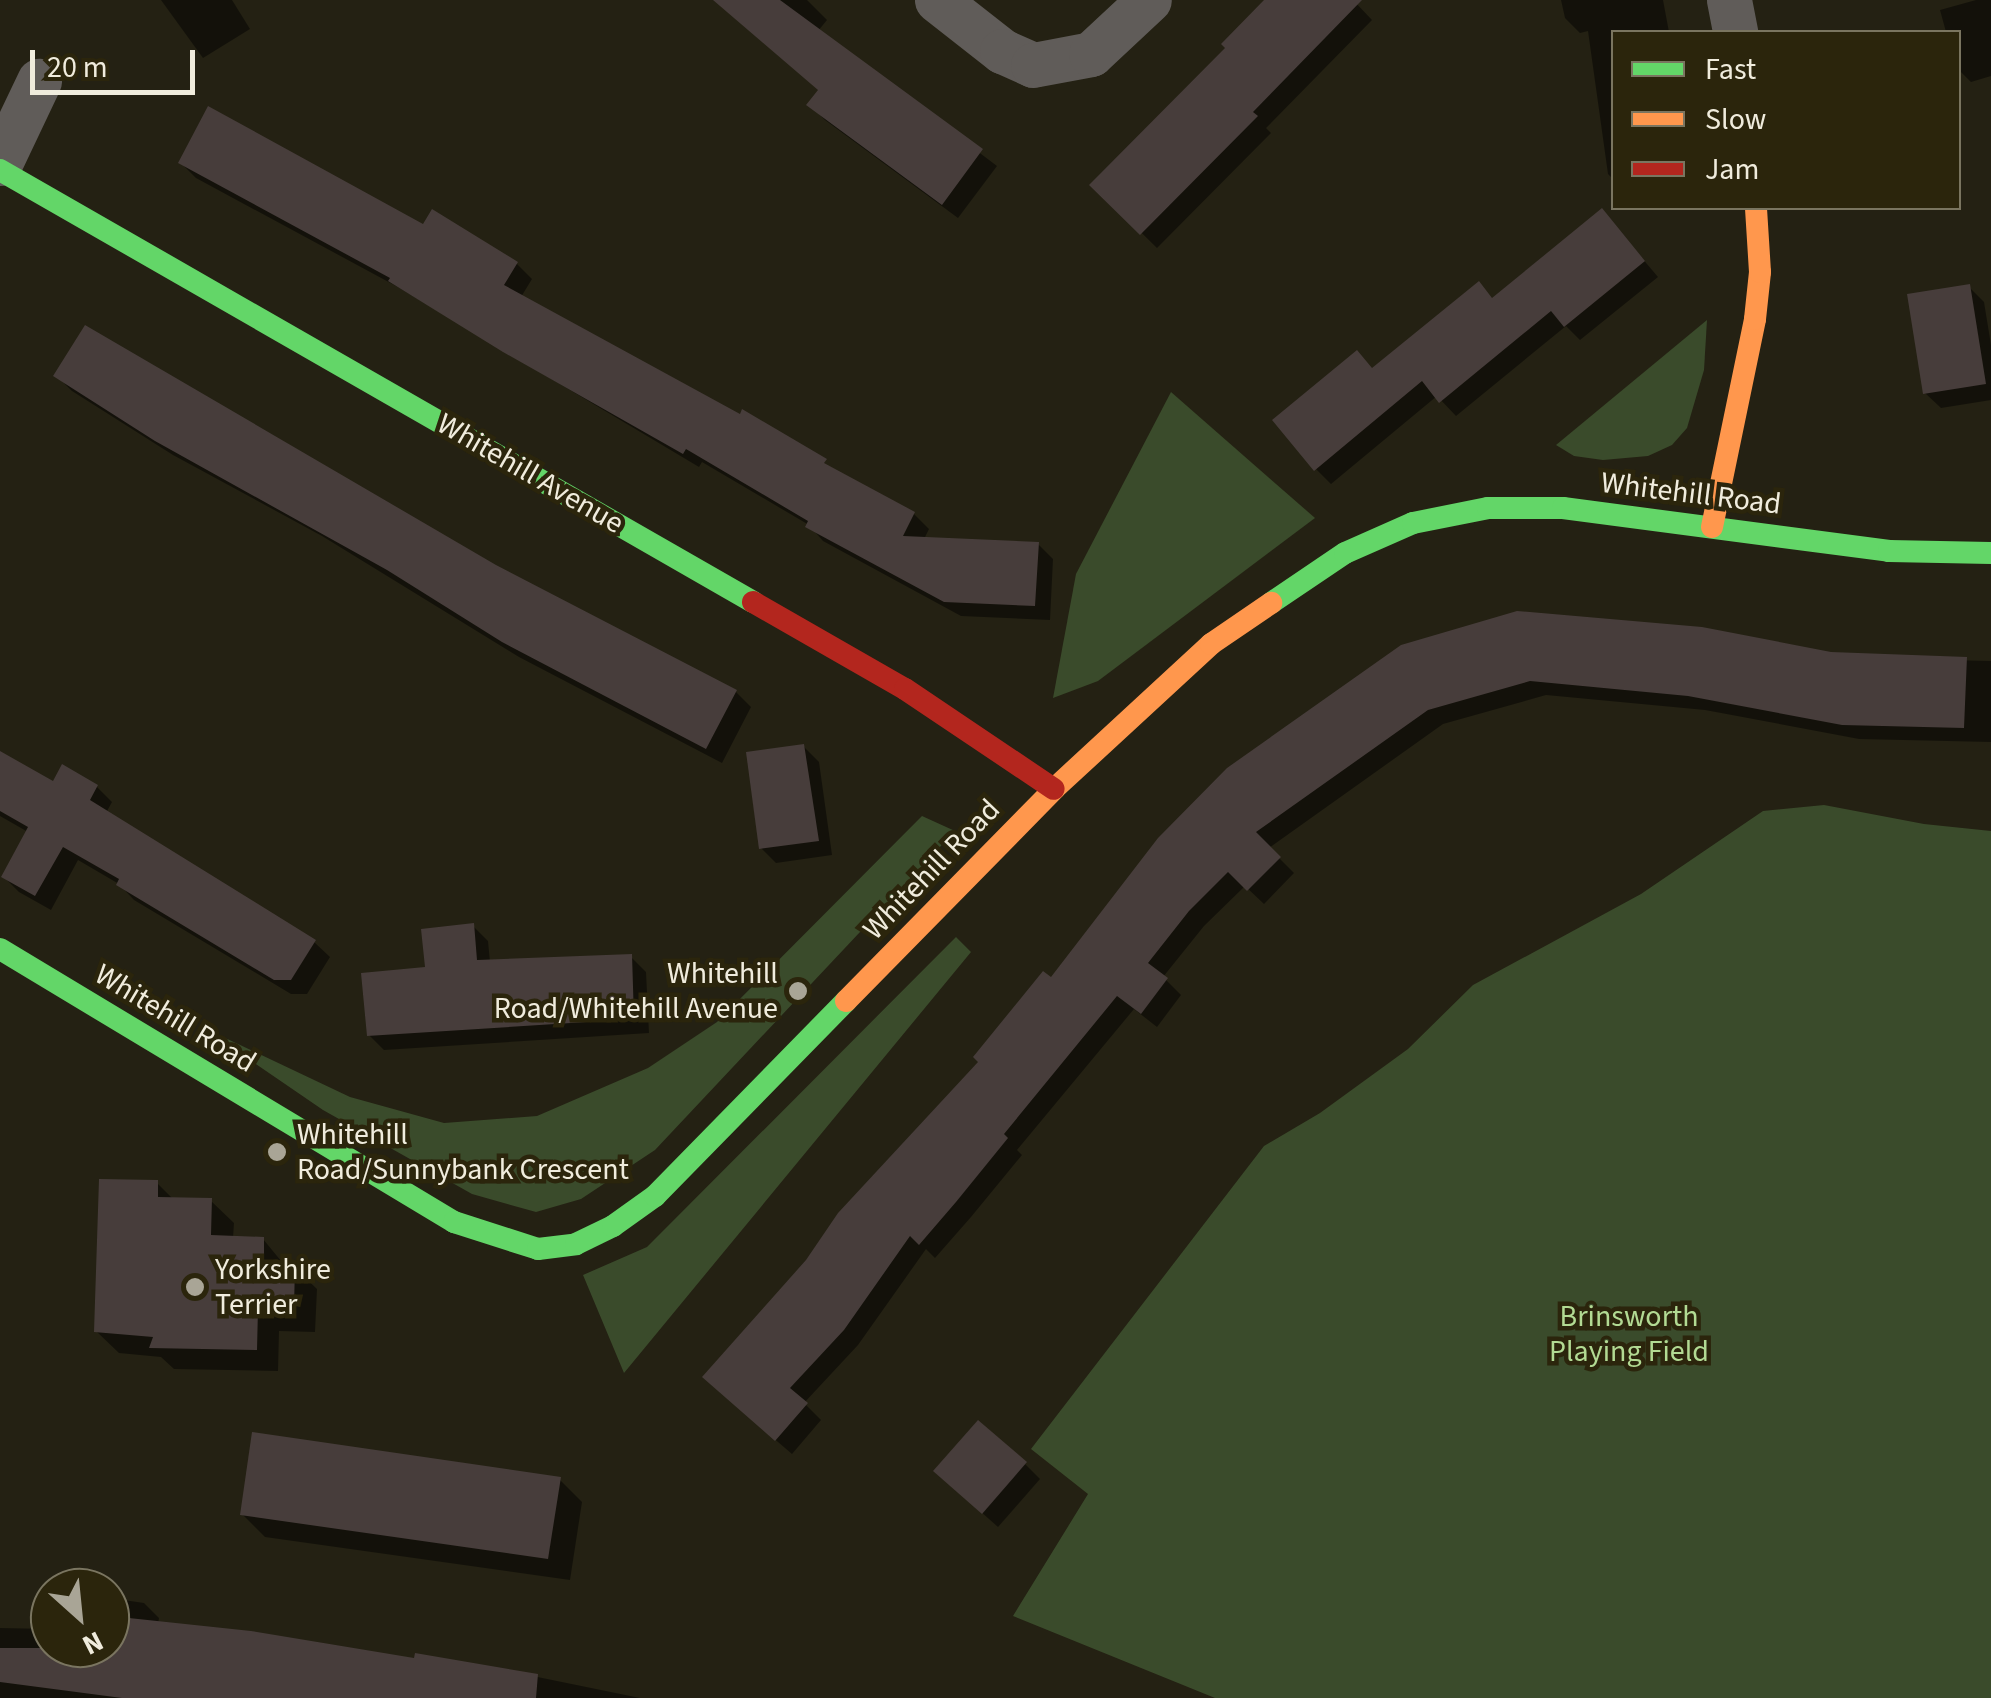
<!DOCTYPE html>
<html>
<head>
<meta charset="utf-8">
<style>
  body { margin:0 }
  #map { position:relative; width:1991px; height:1698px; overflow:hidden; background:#242113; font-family:"Source Sans 3",sans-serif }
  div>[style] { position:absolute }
  .green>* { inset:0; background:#3a4b2b }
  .shadow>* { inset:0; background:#0007 }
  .building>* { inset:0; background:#473d3b }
  .street>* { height:45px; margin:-22.5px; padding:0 22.5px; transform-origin:22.5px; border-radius:22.5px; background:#605c59 }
  .fast>* { height:22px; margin:-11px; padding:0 11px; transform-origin:11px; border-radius:11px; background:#63d668 }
  .slow>* { height:22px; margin:-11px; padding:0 11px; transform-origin:11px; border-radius:11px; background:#ff974d }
  .jam>* { height:22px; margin:-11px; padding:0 11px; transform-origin:11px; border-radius:11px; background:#b3261e }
  .dots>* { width:28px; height:28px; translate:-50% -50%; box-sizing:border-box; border:5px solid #2b250c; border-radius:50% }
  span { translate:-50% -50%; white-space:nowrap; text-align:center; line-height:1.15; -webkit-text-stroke:9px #2b250c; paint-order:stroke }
  .street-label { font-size:30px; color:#f0ecdd }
  .poi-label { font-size:30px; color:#f0ecdd }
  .right { translate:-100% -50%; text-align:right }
  .left { translate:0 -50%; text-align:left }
  .park-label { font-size:30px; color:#b2da93 }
  .legend { position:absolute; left:1611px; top:30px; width:350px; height:180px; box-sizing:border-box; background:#2b250c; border:2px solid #7a7560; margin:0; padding:12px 18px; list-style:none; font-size:30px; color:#f0ecdd }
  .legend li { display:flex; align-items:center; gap:20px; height:50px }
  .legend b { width:50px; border:2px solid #7a7560 }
  .north { position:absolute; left:30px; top:1568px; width:100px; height:100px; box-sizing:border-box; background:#2b250c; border:2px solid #7a7560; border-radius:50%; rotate:153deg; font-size:28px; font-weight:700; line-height:40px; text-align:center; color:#f0ecdd }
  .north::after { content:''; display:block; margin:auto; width:35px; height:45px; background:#a9a596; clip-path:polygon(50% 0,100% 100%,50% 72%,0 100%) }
  .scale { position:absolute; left:30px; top:50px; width:165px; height:45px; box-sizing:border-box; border:5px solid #f0ecdd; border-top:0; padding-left:12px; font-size:30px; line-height:35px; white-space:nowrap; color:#f0ecdd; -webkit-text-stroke:8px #2b250c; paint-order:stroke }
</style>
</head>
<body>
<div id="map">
  <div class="green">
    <div style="clip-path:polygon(1707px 320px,1704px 370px,1687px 428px,1672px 445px,1648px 456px,1603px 460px,1574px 456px,1556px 445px)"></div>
    <div style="clip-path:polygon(1171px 392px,1315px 518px,1098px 681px,1053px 698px,1076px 574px)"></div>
    <div style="clip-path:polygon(1824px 805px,1924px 824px,1991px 831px,1991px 1698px,1215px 1698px,1013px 1616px,1088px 1494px,1031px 1449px,1264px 1146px,1320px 1113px,1408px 1049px,1473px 985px,1641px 894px,1763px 811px)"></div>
    <div style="clip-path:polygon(922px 816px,955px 831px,655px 1150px,581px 1199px,536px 1212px,472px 1194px,323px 1110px,202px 1027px,350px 1097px,444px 1123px,537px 1116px,648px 1068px,717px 1022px)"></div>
    <div style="clip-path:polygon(956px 937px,971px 952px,624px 1373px,583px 1275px,647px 1247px)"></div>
  </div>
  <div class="shadow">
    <div style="clip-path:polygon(161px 0,232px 0,250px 29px,203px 58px)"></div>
    <div style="clip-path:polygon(714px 0,807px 0,827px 20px,818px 31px,997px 166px,958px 218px,825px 120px,810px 105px,820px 91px)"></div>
    <div style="clip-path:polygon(1268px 0,1353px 0,1372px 20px,1266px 128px,1271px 133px,1157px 248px,1093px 185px,1228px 48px)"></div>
    <div style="clip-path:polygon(1561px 0,1663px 0,1669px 32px,1614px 32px,1614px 180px,1608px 174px,1588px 31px,1580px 33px,1565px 18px)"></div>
    <div style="clip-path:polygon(1976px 0,1991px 0,1991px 76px,1971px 82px,1958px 69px,1958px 32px,1946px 32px,1940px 10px)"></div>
    <div style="clip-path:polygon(181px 163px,424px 227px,433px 213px,517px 264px,532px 279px,521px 297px,914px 514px,929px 529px,924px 539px,1038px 544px,1053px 559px,1050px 620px,961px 616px,823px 541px,809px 525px,702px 462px,699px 467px,396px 286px,196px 178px)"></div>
    <div style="clip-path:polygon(1602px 211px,1658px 277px,1580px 340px,1566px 326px,1456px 416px,1437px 396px,1331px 484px,1316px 469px,1373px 370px,1494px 300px)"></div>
    <div style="clip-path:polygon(1969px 287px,1984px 302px,1991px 345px,1991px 400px,1941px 408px,1925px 393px)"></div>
    <div style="clip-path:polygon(57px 376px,495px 567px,736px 692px,751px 707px,722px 763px,519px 657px,322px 536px,173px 455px,72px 391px)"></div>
    <div style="clip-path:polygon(1402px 647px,1991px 661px,1991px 742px,1859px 739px,1705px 710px,1546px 695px,1443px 724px,1269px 848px,1294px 873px,1264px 904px,1245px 886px,1204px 926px,1163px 977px,1181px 995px,1157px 1027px,1134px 1009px,1017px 1150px,1022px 1155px,971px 1217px,935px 1258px,926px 1249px,858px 1345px,804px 1403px,821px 1420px,792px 1454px,720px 1392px,1051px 981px)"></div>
    <div style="clip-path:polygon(803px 746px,819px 762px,832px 855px,776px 863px,761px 848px)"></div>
    <div style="clip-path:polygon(0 754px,54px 785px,97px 787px,112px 802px,106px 813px,314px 942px,330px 957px,307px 994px,291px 994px,134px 900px,119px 884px,78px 860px,51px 910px,19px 892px,4px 877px,28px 832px,0 816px)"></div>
    <div style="clip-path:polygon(473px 926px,488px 941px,490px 962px,631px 957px,646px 972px,649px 1033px,384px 1050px,369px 1035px)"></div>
    <div style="clip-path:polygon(157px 1183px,174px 1200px,211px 1201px,234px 1223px,233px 1238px,263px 1239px,286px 1267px,294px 1267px,317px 1289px,315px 1332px,279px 1331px,278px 1371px,174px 1369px,161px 1357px,119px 1353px,96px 1331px)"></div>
    <div style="clip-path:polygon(1025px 1464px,1040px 1479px,998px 1527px,952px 1486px)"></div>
    <div style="clip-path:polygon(559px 1479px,582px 1502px,570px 1580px,265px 1537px,242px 1514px)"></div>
    <div style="clip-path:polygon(110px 1598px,144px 1603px,159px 1618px,158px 1624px,518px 1673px,640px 1698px,0 1698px,0 1628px,50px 1629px,50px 1648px,110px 1648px)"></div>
  </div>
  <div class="building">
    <div style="clip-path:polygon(713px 0,780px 0,983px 149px,942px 205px,806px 105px,818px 90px)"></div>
    <div style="clip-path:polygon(1264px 0,1362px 0,1253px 112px,1258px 116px,1140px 235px,1089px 185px,1225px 48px,1221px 44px)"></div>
    <div style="clip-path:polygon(208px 106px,423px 224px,432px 209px,518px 262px,504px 285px,740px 414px,742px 409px,827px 459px,824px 463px,915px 512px,903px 536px,1039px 542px,1035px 606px,944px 602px,805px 527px,808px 521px,686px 449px,683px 454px,503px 352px,388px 281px,390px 278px,178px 163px)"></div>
    <div style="clip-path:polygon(1602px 208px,1645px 261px,1564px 327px,1551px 311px,1439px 403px,1422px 381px,1314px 471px,1272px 420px,1357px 350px,1372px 368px,1479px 281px,1492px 298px)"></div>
    <div style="clip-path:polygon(1970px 284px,1986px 384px,1923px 394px,1907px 294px)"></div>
    <div style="clip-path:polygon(85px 325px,496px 565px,737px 690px,706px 749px,502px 642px,387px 570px,155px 441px,53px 376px)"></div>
    <div style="clip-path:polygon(1517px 611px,1702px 627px,1831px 652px,1967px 657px,1964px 728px,1842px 725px,1688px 696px,1530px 681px,1428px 710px,1256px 832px,1281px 857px,1247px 891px,1228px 872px,1189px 911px,1148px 963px,1168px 978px,1141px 1014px,1117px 996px,1004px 1134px,1008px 1138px,956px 1202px,919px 1245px,910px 1236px,844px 1330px,790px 1388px,808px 1403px,775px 1441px,702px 1377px,806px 1260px,838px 1213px,978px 1062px,973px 1057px,1043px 971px,1051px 977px,1158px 838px,1227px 768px,1401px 645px)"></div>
    <div style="clip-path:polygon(804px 744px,819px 841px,759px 849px,746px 752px)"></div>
    <div style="clip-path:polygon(0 751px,53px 781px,62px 764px,98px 785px,90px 800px,316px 940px,291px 980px,274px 980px,116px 885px,119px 879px,63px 847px,35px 896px,1px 877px,28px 827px,0 811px)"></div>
    <div style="clip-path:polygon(474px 923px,477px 960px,632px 954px,634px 1019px,367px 1036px,361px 973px,425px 967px,421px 929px)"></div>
    <div style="clip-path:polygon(99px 1179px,158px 1180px,158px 1197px,212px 1198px,211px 1235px,264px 1237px,264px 1264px,295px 1264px,294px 1310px,258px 1309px,257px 1350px,149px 1348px,153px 1337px,94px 1332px)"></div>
    <div style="clip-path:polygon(978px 1420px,1027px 1462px,982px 1514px,933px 1471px)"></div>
    <div style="clip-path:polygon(252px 1432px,561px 1477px,548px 1559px,240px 1515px)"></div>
    <div style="clip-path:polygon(110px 1616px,251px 1631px,414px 1658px,415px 1653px,538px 1674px,536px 1698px,122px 1698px,0 1682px,0 1648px,110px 1648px)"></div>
  </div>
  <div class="street">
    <div style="left:937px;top:0;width:83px;rotate:38.1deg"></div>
    <div style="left:1002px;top:51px;width:34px;rotate:24deg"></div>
    <div style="left:1033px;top:65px;width:59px;rotate:-10.7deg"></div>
    <div style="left:1091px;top:54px;width:79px;rotate:-43deg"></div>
    <div style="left:1729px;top:0;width:33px;rotate:79deg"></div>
    <div style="left:0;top:163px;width:91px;rotate:-64.6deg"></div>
  </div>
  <div class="fast">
    <div style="left:0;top:170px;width:868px;rotate:29.84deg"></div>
    <div style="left:1271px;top:603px;width:89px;rotate:-34deg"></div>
    <div style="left:1345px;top:553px;width:74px;rotate:-23.8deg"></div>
    <div style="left:1413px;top:523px;width:76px;rotate:-11.3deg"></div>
    <div style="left:1488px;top:508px;width:75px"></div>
    <div style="left:1563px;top:508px;width:329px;rotate:7.5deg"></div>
    <div style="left:1889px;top:551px;width:102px;rotate:1.1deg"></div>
    <div style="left:0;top:949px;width:530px;rotate:31.02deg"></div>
    <div style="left:454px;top:1222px;width:88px;rotate:17.8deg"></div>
    <div style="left:538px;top:1249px;width:38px;rotate:-7deg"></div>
    <div style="left:576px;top:1244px;width:41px;rotate:-25.9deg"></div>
    <div style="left:613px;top:1226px;width:52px;rotate:-35.5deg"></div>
    <div style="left:655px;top:1196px;width:273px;rotate:-45.6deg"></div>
  </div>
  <div class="slow">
    <div style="left:1712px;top:527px;width:212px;rotate:-78.3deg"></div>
    <div style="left:1755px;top:319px;width:47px;rotate:-83.9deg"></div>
    <div style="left:1760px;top:272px;width:64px;rotate:-93.6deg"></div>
    <div style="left:846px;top:1001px;width:297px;rotate:-45.5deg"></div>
    <div style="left:1054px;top:789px;width:214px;rotate:-42.7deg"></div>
    <div style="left:1211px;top:644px;width:73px;rotate:-34.3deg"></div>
  </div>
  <div class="jam">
    <div style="left:753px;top:602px;width:175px;rotate:29.8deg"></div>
    <div style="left:905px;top:689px;width:179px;rotate:33.9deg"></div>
  </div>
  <div class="dots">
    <div style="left:798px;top:991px;background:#a9a596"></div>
    <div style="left:277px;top:1152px;background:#a9a596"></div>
    <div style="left:195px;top:1287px;background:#a9a596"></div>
  </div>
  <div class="street-label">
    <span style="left:530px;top:474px;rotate:30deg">Whitehill Avenue</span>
    <span style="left:1691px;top:494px;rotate:7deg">Whitehill Road</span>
    <span style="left:932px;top:870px;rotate:-46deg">Whitehill Road</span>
    <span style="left:175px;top:1019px;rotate:31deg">Whitehill Road</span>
  </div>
  <div class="poi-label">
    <span class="right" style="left:778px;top:991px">Whitehill<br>Road/Whitehill Avenue</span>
    <span class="left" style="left:297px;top:1152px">Whitehill<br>Road/Sunnybank Crescent</span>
    <span class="left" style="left:215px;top:1287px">Yorkshire<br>Terrier</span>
  </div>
  <div class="park-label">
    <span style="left:1629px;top:1334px">Brinsworth<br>Playing Field</span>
  </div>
  <ul class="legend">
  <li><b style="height:12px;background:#63d668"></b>Fast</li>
  <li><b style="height:12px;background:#ff974d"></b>Slow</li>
  <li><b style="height:12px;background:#b3261e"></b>Jam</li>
  </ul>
  <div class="north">N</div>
  <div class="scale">20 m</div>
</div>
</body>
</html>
